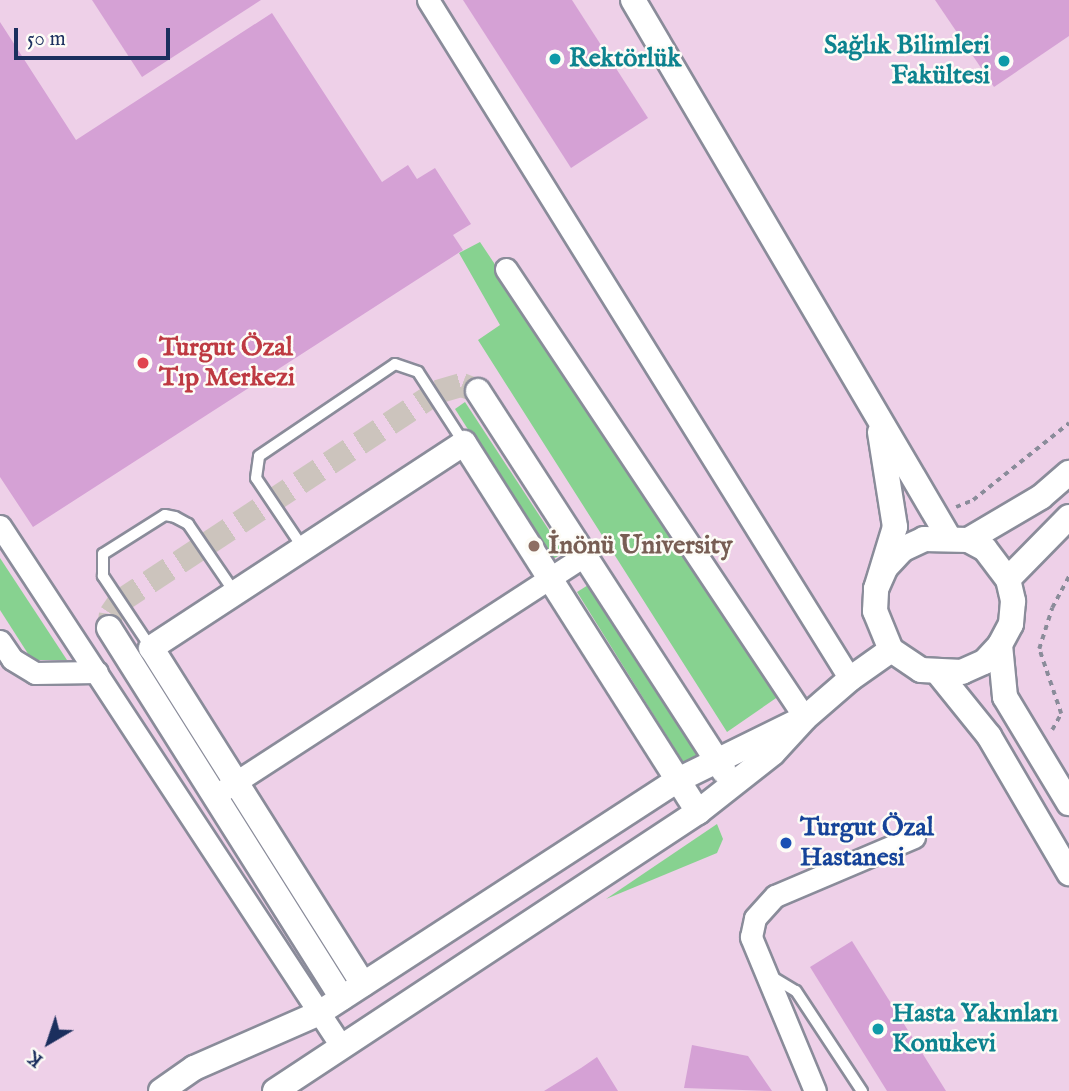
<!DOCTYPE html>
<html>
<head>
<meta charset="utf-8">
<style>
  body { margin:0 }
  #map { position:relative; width:1069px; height:1091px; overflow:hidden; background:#f8e9d5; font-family:"IM FELL English",serif }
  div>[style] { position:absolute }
  .built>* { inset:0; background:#eed0e8 }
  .green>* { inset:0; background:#87d290 }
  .building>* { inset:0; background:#d5a1d5 }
  .tertiary-tunnel>* { height:24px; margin-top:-12px; transform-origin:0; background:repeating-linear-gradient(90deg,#ccc4bd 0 24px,transparent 0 36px) }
  .path>* { height:3.5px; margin-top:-1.75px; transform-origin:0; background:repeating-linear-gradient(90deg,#8a8c9a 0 5px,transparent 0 10px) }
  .roads { filter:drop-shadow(2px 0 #8a8c9a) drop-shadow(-2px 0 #8a8c9a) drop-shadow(0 2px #8a8c9a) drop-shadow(0 -2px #8a8c9a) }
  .service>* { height:10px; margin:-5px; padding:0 5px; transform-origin:5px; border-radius:5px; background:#fff }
  .minor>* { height:21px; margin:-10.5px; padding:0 10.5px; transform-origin:10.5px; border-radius:10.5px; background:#fff }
  .tertiary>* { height:24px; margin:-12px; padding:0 12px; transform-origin:12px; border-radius:12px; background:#fff }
  .dots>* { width:19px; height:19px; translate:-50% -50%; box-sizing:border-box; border:4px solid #fdfcf7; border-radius:50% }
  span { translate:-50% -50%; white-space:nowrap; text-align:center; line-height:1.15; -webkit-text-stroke:5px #fdfcf7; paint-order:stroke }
  .culture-label { font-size:26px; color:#0d838f; font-weight:700 }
  .right { translate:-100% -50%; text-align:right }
  .left { translate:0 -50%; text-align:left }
  .health-label { font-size:26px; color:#be3a42; font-weight:700 }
  .education-label { font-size:26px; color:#785e54; font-weight:700 }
  .transit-label { font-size:26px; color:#164399; font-weight:700 }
  .north { position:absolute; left:14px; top:1007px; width:70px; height:70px; -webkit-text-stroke:5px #fdfcf7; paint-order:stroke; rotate:219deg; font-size:19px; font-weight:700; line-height:28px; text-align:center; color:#1b2f5e }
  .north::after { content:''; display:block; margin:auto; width:24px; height:32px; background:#1b2f5e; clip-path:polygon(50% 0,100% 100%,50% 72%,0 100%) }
  .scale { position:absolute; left:14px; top:28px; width:156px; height:32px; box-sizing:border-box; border:4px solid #1b2f5e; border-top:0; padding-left:9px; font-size:21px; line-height:24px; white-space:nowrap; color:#1b2f5e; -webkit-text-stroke:5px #fdfcf7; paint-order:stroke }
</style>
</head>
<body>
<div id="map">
  <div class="built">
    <div style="clip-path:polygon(0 0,1069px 0,1069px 1091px,0 1091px)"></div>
  </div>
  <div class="green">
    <div style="clip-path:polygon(480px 242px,782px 694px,727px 732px,478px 340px,500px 325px,459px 253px)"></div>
    <div style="clip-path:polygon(465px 402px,564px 553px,551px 560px,455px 409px)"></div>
    <div style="clip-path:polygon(0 558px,67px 660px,32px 660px,0 610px)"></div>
    <div style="clip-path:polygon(593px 582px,704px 760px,688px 770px,577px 592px)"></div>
    <div style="clip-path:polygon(717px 824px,723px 839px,717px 853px,606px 899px)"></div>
  </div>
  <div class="building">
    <div style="clip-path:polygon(92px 0,261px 0,142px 77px)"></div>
    <div style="clip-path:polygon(463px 0,572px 0,648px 118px,571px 168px)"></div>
    <div style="clip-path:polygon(935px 0,1069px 0,1069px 36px,994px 87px)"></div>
    <div style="clip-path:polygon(272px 13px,382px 182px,408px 165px,417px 179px,435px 168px,471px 224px,453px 235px,463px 250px,33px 527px,0 477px,0 22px,76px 140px)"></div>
    <div style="clip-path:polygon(852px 941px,946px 1091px,887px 1091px,810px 967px)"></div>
    <div style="clip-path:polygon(692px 1045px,748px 1056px,772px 1091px,684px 1088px)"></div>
    <div style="clip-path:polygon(597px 1057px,618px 1091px,544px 1091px,581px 1068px)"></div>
  </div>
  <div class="tertiary-tunnel">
    <div style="left:109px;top:628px;width:14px;rotate:-82deg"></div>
    <div style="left:111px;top:614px;width:14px;rotate:-56deg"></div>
    <div style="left:119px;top:602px;width:381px;rotate:-33.4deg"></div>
    <div style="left:437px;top:392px;width:26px;rotate:-16deg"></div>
    <div style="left:462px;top:385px;width:17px;rotate:21deg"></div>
  </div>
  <div class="path">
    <div style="left:956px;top:507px;width:18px;rotate:-22deg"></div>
    <div style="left:973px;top:500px;width:123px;rotate:-38.7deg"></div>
    <div style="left:1052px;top:730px;width:18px;rotate:-61deg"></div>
    <div style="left:1061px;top:714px;width:69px;rotate:-108.7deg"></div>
    <div style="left:1039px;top:649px;width:43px;rotate:-72.4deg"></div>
    <div style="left:1052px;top:608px;width:36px;rotate:-62deg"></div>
  </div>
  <div class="roads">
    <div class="service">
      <div style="left:303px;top:548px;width:84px;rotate:-123.9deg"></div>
      <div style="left:256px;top:478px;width:22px;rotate:-82deg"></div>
      <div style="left:259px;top:456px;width:164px;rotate:-34.1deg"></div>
      <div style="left:395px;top:364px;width:24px;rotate:19deg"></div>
      <div style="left:418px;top:372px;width:85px;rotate:57.1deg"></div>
      <div style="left:151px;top:648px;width:87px;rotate:-123.7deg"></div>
      <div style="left:103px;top:576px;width:22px;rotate:-90deg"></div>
      <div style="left:103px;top:554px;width:73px;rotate:-32.2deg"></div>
      <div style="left:165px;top:515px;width:10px;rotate:11deg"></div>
      <div style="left:175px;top:517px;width:15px;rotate:28deg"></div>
      <div style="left:188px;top:524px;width:83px;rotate:55.7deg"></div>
      <div style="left:769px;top:975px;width:31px;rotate:31deg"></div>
      <div style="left:796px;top:991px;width:120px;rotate:56.6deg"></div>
    </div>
    <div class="minor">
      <div style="left:428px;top:0;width:799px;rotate:58.14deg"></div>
      <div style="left:506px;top:269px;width:539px;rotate:56.34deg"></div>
      <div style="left:0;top:526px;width:622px;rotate:56.74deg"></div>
      <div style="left:0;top:641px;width:22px;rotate:56deg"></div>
      <div style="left:12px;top:659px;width:27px;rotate:31deg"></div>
      <div style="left:35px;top:673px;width:62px;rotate:-0.9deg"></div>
      <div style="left:222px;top:791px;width:432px;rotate:-33deg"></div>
      <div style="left:815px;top:1091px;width:167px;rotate:-112.6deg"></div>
      <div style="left:751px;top:937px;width:19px;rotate:-78deg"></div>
      <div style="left:755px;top:918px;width:30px;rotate:-48deg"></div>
      <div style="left:775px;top:896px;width:151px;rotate:-23deg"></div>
    </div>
    <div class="tertiary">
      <div style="left:633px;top:0;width:622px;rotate:59.56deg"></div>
      <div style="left:478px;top:391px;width:453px;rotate:57.1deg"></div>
      <div style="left:968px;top:540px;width:85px;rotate:-30.5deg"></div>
      <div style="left:1041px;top:497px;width:37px;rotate:-41deg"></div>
      <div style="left:1008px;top:579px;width:87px;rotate:-45.5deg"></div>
      <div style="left:876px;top:589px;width:24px;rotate:-66deg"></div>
      <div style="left:886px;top:567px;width:25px;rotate:-47deg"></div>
      <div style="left:903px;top:549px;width:23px;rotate:-25deg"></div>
      <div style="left:924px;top:539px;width:44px;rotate:1.3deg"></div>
      <div style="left:968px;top:540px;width:19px;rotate:28deg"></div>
      <div style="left:985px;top:549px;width:38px;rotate:53deg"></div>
      <div style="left:1008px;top:579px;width:23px;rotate:77deg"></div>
      <div style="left:1013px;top:601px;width:23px;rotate:95deg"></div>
      <div style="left:1011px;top:624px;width:24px;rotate:118deg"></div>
      <div style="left:1000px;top:645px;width:23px;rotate:133deg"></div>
      <div style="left:984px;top:662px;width:24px;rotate:156deg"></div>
      <div style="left:962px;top:672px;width:41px;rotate:-177.2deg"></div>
      <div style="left:921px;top:670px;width:36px;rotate:-146deg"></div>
      <div style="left:891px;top:650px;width:42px;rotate:-112.3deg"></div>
      <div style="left:875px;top:611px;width:22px;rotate:-87deg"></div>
      <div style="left:876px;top:589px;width:65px;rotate:-73deg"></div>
      <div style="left:895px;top:527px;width:96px;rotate:-99deg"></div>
      <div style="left:109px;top:628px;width:437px;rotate:57.8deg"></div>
      <div style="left:1000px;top:645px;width:52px;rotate:84.5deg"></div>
      <div style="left:1005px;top:697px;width:124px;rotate:58.9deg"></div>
      <div style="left:939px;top:674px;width:80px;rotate:51.1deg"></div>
      <div style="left:989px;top:736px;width:159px;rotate:59.7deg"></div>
      <div style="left:363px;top:984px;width:397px;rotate:-122.2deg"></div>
      <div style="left:151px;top:648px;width:374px;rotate:-33.2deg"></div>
      <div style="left:464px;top:443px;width:437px;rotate:57.6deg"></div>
      <div style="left:161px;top:1091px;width:40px;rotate:-34.9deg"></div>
      <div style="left:194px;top:1068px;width:137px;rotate:-23.7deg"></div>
      <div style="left:319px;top:1013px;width:430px;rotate:-33deg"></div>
      <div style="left:680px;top:779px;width:131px;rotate:-26.2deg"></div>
      <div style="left:275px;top:1091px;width:507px;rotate:-33.41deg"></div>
      <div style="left:698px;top:812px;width:95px;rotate:-38.2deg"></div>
      <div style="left:773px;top:753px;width:47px;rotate:-47.6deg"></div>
      <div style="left:805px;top:718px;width:60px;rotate:-40.9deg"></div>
      <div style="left:850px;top:679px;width:50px;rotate:-35.3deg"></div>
    </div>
  </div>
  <div class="dots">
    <div style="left:555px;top:59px;background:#0f9aa8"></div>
    <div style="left:1004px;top:61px;background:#0f9aa8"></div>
    <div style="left:143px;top:363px;background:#e0444e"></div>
    <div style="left:534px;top:546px;background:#8d6e63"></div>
    <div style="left:786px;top:843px;background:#1a4fb4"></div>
    <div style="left:878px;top:1029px;background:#0f9aa8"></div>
  </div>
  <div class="culture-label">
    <span class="right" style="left:990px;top:61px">Sağlık Bilimleri<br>Fakültesi</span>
    <span class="left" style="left:569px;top:59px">Rektörlük</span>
    <span class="left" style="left:892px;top:1029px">Hasta Yakınları<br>Konukevi</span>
  </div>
  <div class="health-label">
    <span class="left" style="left:159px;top:363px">Turgut Özal<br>Tıp Merkezi</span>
  </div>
  <div class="education-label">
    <span class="left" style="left:548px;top:546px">İnönü University</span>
  </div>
  <div class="transit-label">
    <span class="left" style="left:800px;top:843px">Turgut Özal<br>Hastanesi</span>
  </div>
  <div class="north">K</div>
  <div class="scale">50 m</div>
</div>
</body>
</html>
